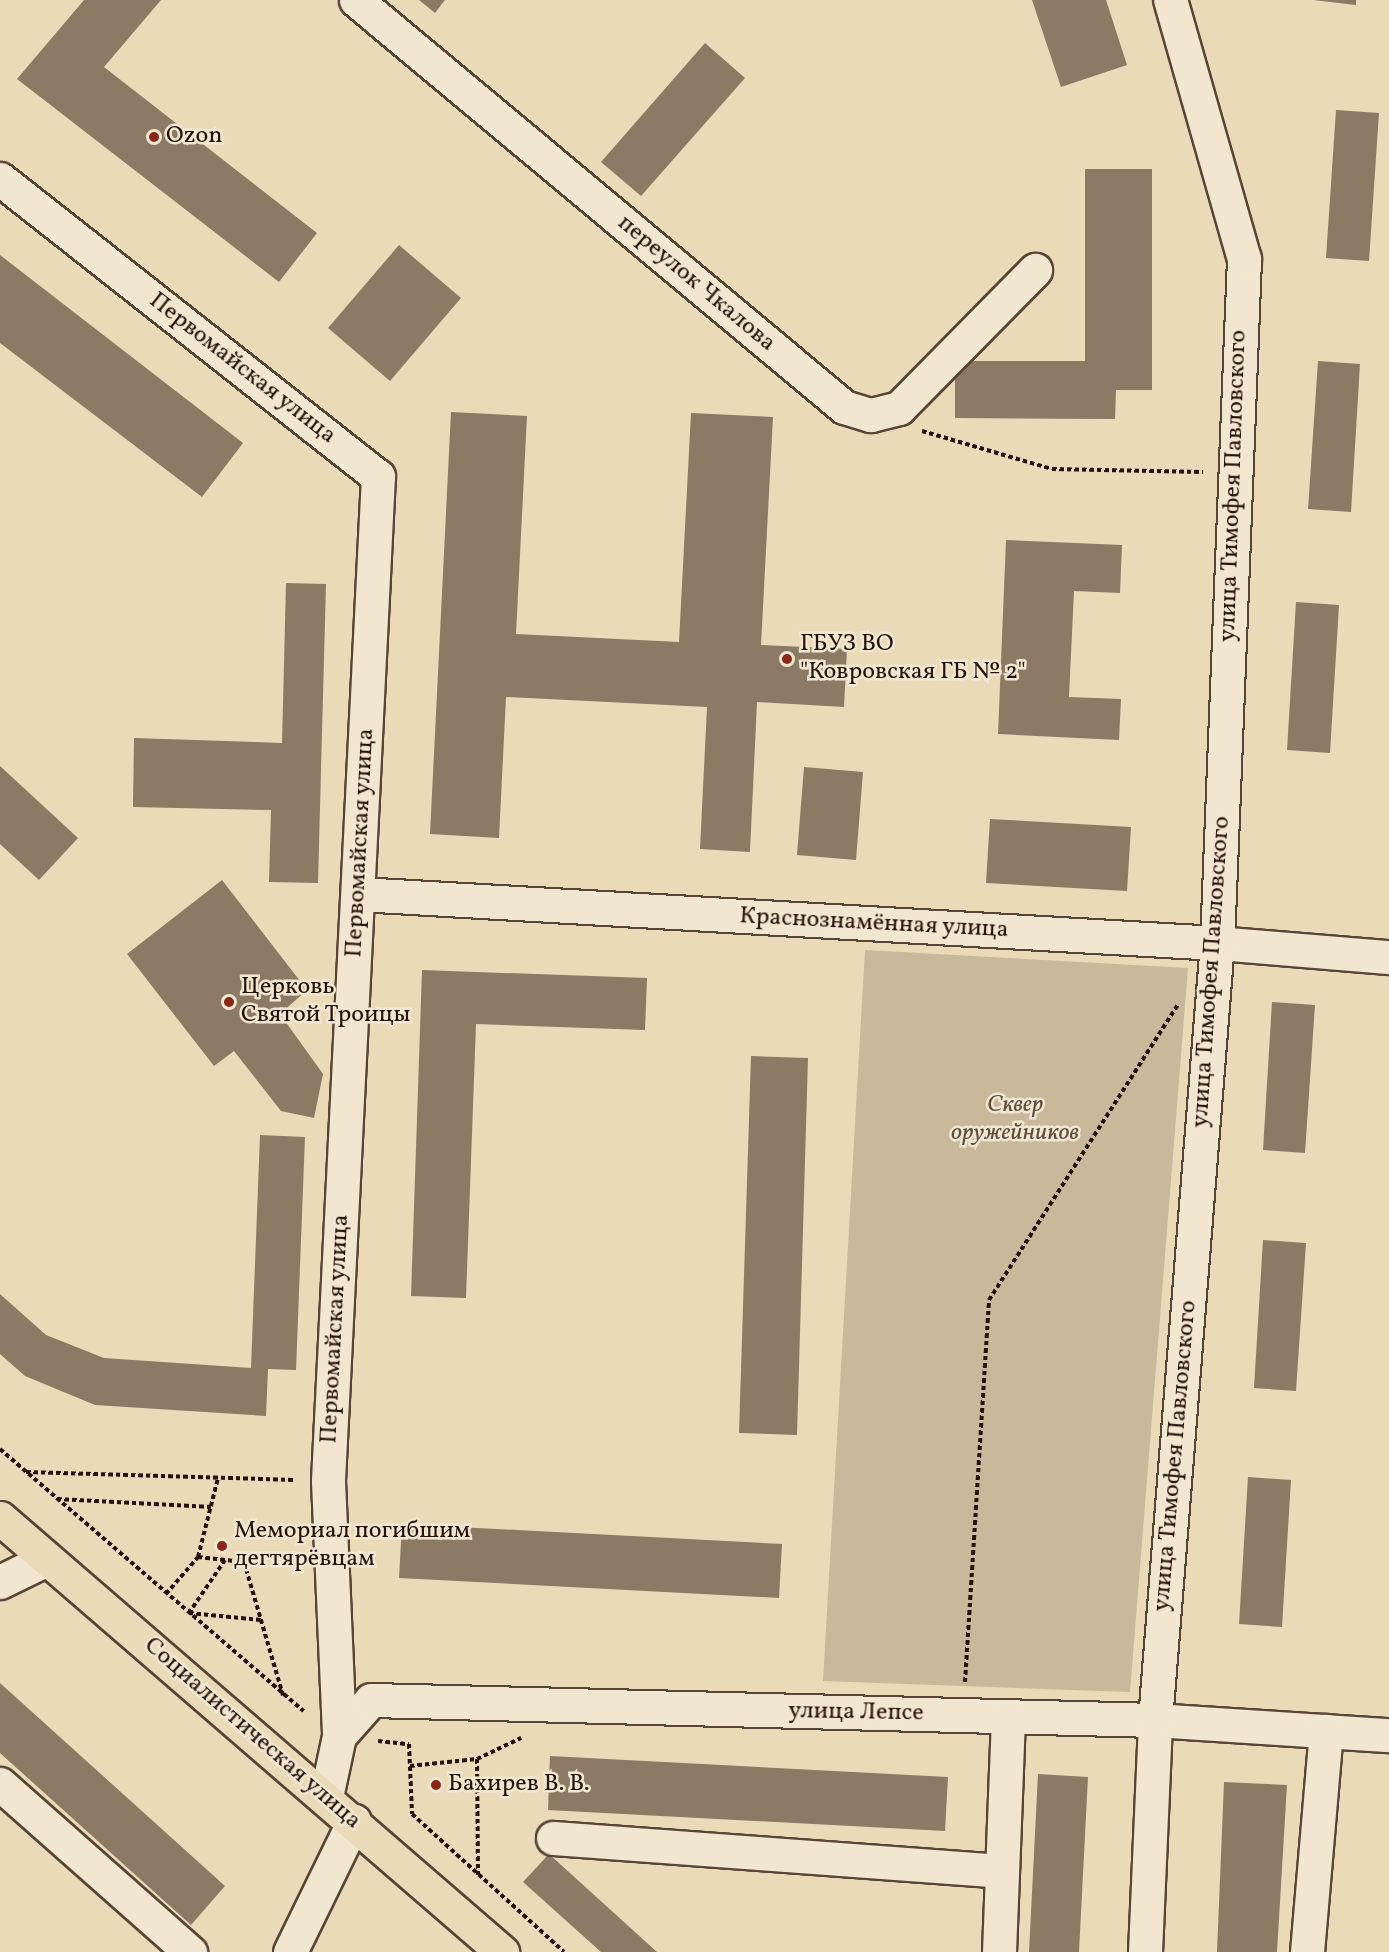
<!DOCTYPE html>
<html>
<head>
<meta charset="utf-8">
<style>
  body { margin:0 }
  #map { position:relative; width:1389px; height:1952px; overflow:hidden; background:#eadab8; font-family:Vollkorn,serif }
  div>[style] { position:absolute }
  .green>* { inset:0; background:#c9b89a }
  .building>* { inset:0; background:#8c7a64 }
  .path>* { height:4px; margin-top:-2px; transform-origin:0; background:repeating-linear-gradient(90deg,#261309 0 4.5px,transparent 0 7.5px) }
  .roads { filter:drop-shadow(2px 0 #574535) drop-shadow(-2px 0 #574535) drop-shadow(0 2px #574535) drop-shadow(0 -2px #574535) }
  .minor>* { height:33px; margin:-16.5px; padding:0 16.5px; transform-origin:16.5px; border-radius:16.5px; background:#f1e7d1 }
  .major>* { height:33px; margin:-16.5px; padding:0 16.5px; transform-origin:16.5px; border-radius:16.5px; background:#eadab8 }
  .dots>* { width:16px; height:16px; translate:-50% -50%; box-sizing:border-box; border:3px solid #f1e7d1; border-radius:50% }
  span { translate:-50% -50%; white-space:nowrap; text-align:center; line-height:1.15; -webkit-text-stroke:5px #f1e7d1; paint-order:stroke }
  .poi-label { font-size:24px; color:#261309 }
  .left { translate:0 -50%; text-align:left }
  .street-label { font-size:24px; color:#261309 }
  .park-label { font-size:24px; color:#5f4d3c; font-style:italic }
</style>
</head>
<body>
<div id="map">
  <div class="green">
    <div style="clip-path:polygon(865px 950px,1188px 968px,1130px 1692px,823px 1681px)"></div>
  </div>
  <div class="building">
    <div style="clip-path:polygon(84px 0,161px 0,104px 67px,317px 233px,279px 282px,17px 79px)"></div>
    <div style="clip-path:polygon(419px 0,445px 0,435px 13px)"></div>
    <div style="clip-path:polygon(1032px 0,1106px 0,1127px 65px,1061px 87px)"></div>
    <div style="clip-path:polygon(1313px 0,1356px 0,1356px 5px)"></div>
    <div style="clip-path:polygon(705px 43px,745px 78px,641px 196px,601px 162px)"></div>
    <div style="clip-path:polygon(1336px 110px,1379px 113px,1369px 261px,1326px 258px)"></div>
    <div style="clip-path:polygon(1085px 169px,1152px 169px,1152px 390px,1116px 390px,1115px 419px,955px 418px,955px 361px,1085px 361px)"></div>
    <div style="clip-path:polygon(399px 245px,461px 298px,390px 381px,328px 328px)"></div>
    <div style="clip-path:polygon(0 255px,243px 443px,202px 497px,0 343px)"></div>
    <div style="clip-path:polygon(1318px 361px,1360px 364px,1351px 512px,1308px 509px)"></div>
    <div style="clip-path:polygon(451px 412px,527px 416px,516px 634px,679px 642px,691px 413px,773px 417px,761px 645px,847px 649px,844px 707px,757px 702px,750px 852px,700px 849px,707px 707px,506px 697px,499px 838px,430px 834px)"></div>
    <div style="clip-path:polygon(1006px 540px,1122px 545px,1120px 593px,1074px 591px,1069px 697px,1121px 699px,1119px 740px,998px 734px)"></div>
    <div style="clip-path:polygon(286px 583px,326px 584px,318px 883px,269px 882px,271px 810px,133px 807px,134px 738px,282px 743px)"></div>
    <div style="clip-path:polygon(1296px 602px,1339px 605px,1330px 753px,1287px 750px)"></div>
    <div style="clip-path:polygon(0 766px,78px 838px,39px 880px,0 844px)"></div>
    <div style="clip-path:polygon(804px 767px,863px 772px,856px 860px,797px 855px)"></div>
    <div style="clip-path:polygon(990px 819px,1131px 827px,1127px 891px,986px 883px)"></div>
    <div style="clip-path:polygon(222px 880px,307px 990px,280px 1014px,323px 1074px,314px 1118px,281px 1111px,234px 1051px,214px 1066px,127px 954px)"></div>
    <div style="clip-path:polygon(422px 970px,647px 978px,645px 1030px,476px 1024px,466px 1298px,411px 1296px)"></div>
    <div style="clip-path:polygon(1272px 1002px,1315px 1005px,1305px 1153px,1263px 1150px)"></div>
    <div style="clip-path:polygon(751px 1056px,808px 1058px,797px 1435px,739px 1433px)"></div>
    <div style="clip-path:polygon(260px 1135px,305px 1137px,296px 1370px,268px 1369px,266px 1416px,95px 1405px,25px 1376px,0 1354px,0 1294px,46px 1335px,104px 1358px,251px 1368px)"></div>
    <div style="clip-path:polygon(1263px 1240px,1306px 1243px,1296px 1391px,1254px 1388px)"></div>
    <div style="clip-path:polygon(1248px 1477px,1291px 1480px,1282px 1627px,1239px 1624px)"></div>
    <div style="clip-path:polygon(402px 1524px,782px 1544px,779px 1598px,399px 1578px)"></div>
    <div style="clip-path:polygon(0 1683px,225px 1886px,191px 1925px,0 1753px)"></div>
    <div style="clip-path:polygon(550px 1756px,948px 1777px,945px 1831px,548px 1810px)"></div>
    <div style="clip-path:polygon(1038px 1774px,1088px 1777px,1079px 1952px,1029px 1952px)"></div>
    <div style="clip-path:polygon(1224px 1782px,1287px 1785px,1277px 1952px,1217px 1952px)"></div>
    <div style="clip-path:polygon(549px 1854px,657px 1952px,601px 1952px,523px 1882px)"></div>
  </div>
  <div class="path">
    <div style="left:922px;top:431px;width:135px;rotate:16.3deg"></div>
    <div style="left:1052px;top:469px;width:151px;rotate:1.1deg"></div>
    <div style="left:0;top:1449px;width:401px;rotate:40.8deg"></div>
    <div style="left:26px;top:1472px;width:268px;rotate:1.7deg"></div>
    <div style="left:57px;top:1499px;width:155px;rotate:3deg"></div>
    <div style="left:198px;top:1557px;width:81px;rotate:-75.8deg"></div>
    <div style="left:225px;top:1560px;width:64px;rotate:124.2deg"></div>
    <div style="left:189px;top:1613px;width:72px;rotate:5.6deg"></div>
    <div style="left:166px;top:1594px;width:49px;rotate:-49.1deg"></div>
    <div style="left:198px;top:1557px;width:46px;rotate:6.2deg"></div>
    <div style="left:244px;top:1562px;width:139px;rotate:73.7deg"></div>
    <div style="left:965px;top:1682px;width:383px;rotate:-86.4deg"></div>
    <div style="left:989px;top:1300px;width:351px;rotate:-57.4deg"></div>
    <div style="left:378px;top:1741px;width:31px;rotate:6deg"></div>
    <div style="left:409px;top:1744px;width:70px;rotate:87.5deg"></div>
    <div style="left:412px;top:1814px;width:205px;rotate:42.2deg"></div>
    <div style="left:477px;top:1759px;width:116px;rotate:89.5deg"></div>
    <div style="left:410px;top:1766px;width:67px;rotate:-6deg"></div>
    <div style="left:477px;top:1759px;width:49px;rotate:-25.5deg"></div>
  </div>
  <div class="roads">
    <div class="minor">
      <div style="left:356px;top:0;width:635px;rotate:39.83deg"></div>
      <div style="left:844px;top:407px;width:28px;rotate:17deg"></div>
      <div style="left:871px;top:415px;width:29px;rotate:-14deg"></div>
      <div style="left:899px;top:408px;width:194px;rotate:-45.4deg"></div>
      <div style="left:0;top:179px;width:481px;rotate:38.2deg"></div>
      <div style="left:378px;top:476px;width:1006px;rotate:92.85deg"></div>
      <div style="left:328px;top:1481px;width:255px;rotate:87.5deg"></div>
      <div style="left:339px;top:1736px;width:62px;rotate:102deg"></div>
      <div style="left:359px;top:894px;width:859px;rotate:3.27deg"></div>
      <div style="left:1217px;top:943px;width:173px;rotate:4.7deg"></div>
      <div style="left:0;top:1582px;width:52px;rotate:-26.1deg"></div>
      <div style="left:339px;top:1736px;width:48px;rotate:-48.4deg"></div>
      <div style="left:371px;top:1700px;width:784px;rotate:1.46deg"></div>
      <div style="left:1155px;top:1720px;width:234px;rotate:3.7deg"></div>
      <div style="left:0;top:1784px;width:254px;rotate:41.5deg"></div>
      <div style="left:553px;top:1838px;width:450px;rotate:4.2deg"></div>
      <div style="left:290px;top:1952px;width:146px;rotate:-64deg"></div>
      <div style="left:999px;top:1952px;width:235px;rotate:-87.8deg"></div>
      <div style="left:1145px;top:1952px;width:232px;rotate:-87.5deg"></div>
      <div style="left:1155px;top:1720px;width:779px;rotate:-85.44deg"></div>
      <div style="left:1217px;top:943px;width:685px;rotate:-87.74deg"></div>
      <div style="left:1244px;top:259px;width:269px;rotate:-105.9deg"></div>
      <div style="left:1307px;top:1952px;width:222px;rotate:-85.1deg"></div>
    </div>
    <div class="major">
      <div style="left:0;top:1518px;width:664px;rotate:40.84deg"></div>
    </div>
  </div>
  <div class="dots">
    <div style="left:154px;top:137px;background:#8f2418"></div>
    <div style="left:787px;top:659px;background:#8f2418"></div>
    <div style="left:229px;top:1002px;background:#8f2418"></div>
    <div style="left:222px;top:1546px;background:#8f2418"></div>
    <div style="left:436px;top:1785px;background:#8f2418"></div>
  </div>
  <div class="poi-label">
    <span class="left" style="left:166px;top:137px">Ozon</span>
    <span class="left" style="left:800px;top:659px">ГБУЗ ВО<br>"Ковровская ГБ № 2"</span>
    <span class="left" style="left:241px;top:1002px">Церковь<br>Святой Троицы</span>
    <span class="left" style="left:234px;top:1546px">Мемориал погибшим<br>дегтярёвцам</span>
    <span class="left" style="left:448px;top:1785px">Бахирев В. В.</span>
  </div>
  <div class="street-label">
    <span style="left:696px;top:284px;rotate:40deg">переулок Чкалова</span>
    <span style="left:242px;top:369px;rotate:38deg">Первомайская улица</span>
    <span style="left:1234px;top:486px;rotate:-88deg">улица Тимофея Павловского</span>
    <span style="left:361px;top:843px;rotate:-87deg">Первомайская улица</span>
    <span style="left:874px;top:924px;rotate:3deg">Краснознамённая улица</span>
    <span style="left:1212px;top:972px;rotate:-86deg">улица Тимофея Павловского</span>
    <span style="left:336px;top:1329px;rotate:-87deg">Первомайская улица</span>
    <span style="left:1176px;top:1456px;rotate:-85deg">улица Тимофея Павловского</span>
    <span style="left:856px;top:1713px;rotate:1deg">улица Лепсе</span>
    <span style="left:252px;top:1734px;rotate:41deg">Социалистическая улица</span>
  </div>
  <div class="park-label">
    <span style="left:1015px;top:1120px">Сквер<br>оружейников</span>
  </div>
</div>
</body>
</html>
